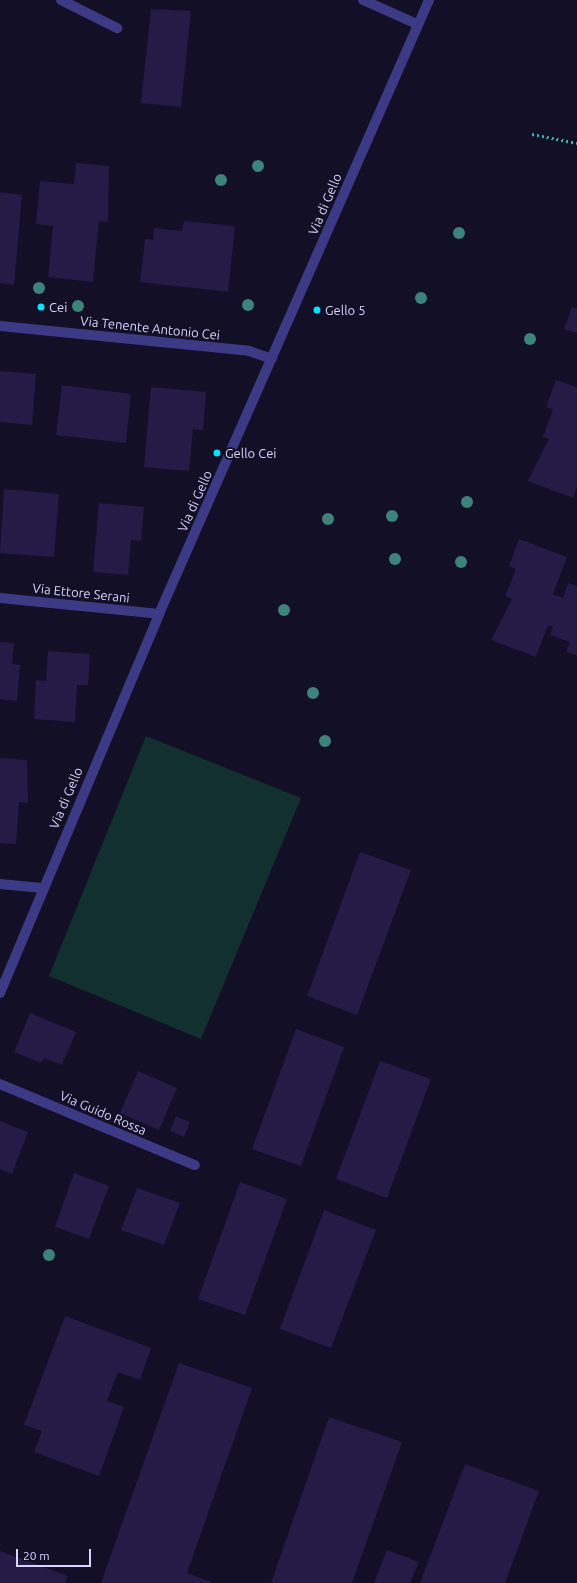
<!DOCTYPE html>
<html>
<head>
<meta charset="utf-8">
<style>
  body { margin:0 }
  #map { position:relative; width:577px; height:1583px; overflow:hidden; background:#130f26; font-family:Ubuntu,sans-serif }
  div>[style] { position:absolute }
  .green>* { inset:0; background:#12302f }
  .building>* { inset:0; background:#241b47 }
  .path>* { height:2.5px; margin-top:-1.25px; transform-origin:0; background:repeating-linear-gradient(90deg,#2fb8b0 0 2px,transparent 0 5px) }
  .minor>* { height:10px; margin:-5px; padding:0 5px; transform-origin:5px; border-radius:5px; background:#3d3a85 }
  .trees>* { width:12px; height:12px; margin:-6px; border-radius:50%; background:#3d827b }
  .dots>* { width:11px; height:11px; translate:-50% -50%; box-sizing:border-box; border:2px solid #130f26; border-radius:50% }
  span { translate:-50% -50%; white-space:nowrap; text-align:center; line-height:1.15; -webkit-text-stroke:4px #130f26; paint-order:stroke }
  .street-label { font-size:13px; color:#d9d4ff }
  .poi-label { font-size:13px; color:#d9d4ff }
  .left { translate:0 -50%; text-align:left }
  .scale { position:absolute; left:16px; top:1549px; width:75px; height:18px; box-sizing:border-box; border:2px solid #d9d4ff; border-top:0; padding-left:5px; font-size:12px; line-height:14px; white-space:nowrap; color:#d9d4ff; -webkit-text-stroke:3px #130f26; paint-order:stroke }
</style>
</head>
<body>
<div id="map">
  <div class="green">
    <div style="clip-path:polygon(146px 736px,301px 798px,201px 1039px,49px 976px)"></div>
  </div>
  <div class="building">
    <div style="clip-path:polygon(151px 9px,191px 11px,181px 107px,141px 103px)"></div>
    <div style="clip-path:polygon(76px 163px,109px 166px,108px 222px,99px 221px,93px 282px,48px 277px,53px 226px,36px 224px,40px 181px,74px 184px)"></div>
    <div style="clip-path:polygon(0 192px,22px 195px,14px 285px,0 283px)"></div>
    <div style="clip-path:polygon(184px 221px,235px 226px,228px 292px,140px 282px,145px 239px,153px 240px,154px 228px,182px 231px)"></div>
    <div style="clip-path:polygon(572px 307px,577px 309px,577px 333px,564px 329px)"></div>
    <div style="clip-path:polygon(0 371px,36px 374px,32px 425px,0 422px)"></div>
    <div style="clip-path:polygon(556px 380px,577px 387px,577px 486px,573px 498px,528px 481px,549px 439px,543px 437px,553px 409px,546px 407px)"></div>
    <div style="clip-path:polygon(62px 385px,131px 394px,126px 443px,56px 435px)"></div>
    <div style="clip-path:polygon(151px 387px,206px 392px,203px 430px,193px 429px,189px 471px,144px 467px)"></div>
    <div style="clip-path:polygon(4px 489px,59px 494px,54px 557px,0 553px)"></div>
    <div style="clip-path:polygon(99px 503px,144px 507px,141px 541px,131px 540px,128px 575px,93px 572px)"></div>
    <div style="clip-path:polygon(519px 539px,567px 557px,553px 594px,563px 598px,568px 583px,577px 586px,577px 655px,566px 652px,570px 642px,550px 635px,553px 627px,548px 625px,536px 657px,491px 640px,512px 599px,505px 596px,516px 569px,509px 566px)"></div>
    <div style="clip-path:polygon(0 642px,14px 643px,12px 664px,20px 665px,17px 701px,0 699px)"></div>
    <div style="clip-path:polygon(48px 651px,90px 654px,88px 685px,77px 685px,75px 722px,34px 719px,36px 680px,46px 681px)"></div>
    <div style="clip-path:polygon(0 758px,27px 760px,28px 803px,19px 802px,16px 844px,0 843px)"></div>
    <div style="clip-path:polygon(360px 852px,411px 870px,357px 1015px,307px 996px)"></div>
    <div style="clip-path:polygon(30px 1013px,76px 1032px,62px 1065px,44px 1058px,41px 1063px,14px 1052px)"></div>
    <div style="clip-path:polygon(296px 1029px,344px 1047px,301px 1166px,252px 1149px)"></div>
    <div style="clip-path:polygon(380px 1061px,431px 1079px,387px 1198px,336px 1179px)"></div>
    <div style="clip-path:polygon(138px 1071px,177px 1088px,159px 1130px,120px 1113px)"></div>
    <div style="clip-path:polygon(176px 1116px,190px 1122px,184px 1137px,170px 1131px)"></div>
    <div style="clip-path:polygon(0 1121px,28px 1132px,12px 1174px,0 1169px)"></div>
    <div style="clip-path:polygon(74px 1173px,109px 1186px,89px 1239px,55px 1227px)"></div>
    <div style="clip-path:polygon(240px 1182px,287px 1199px,245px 1315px,198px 1299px)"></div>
    <div style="clip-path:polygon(137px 1188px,180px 1203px,164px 1245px,121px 1230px)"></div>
    <div style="clip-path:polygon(324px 1210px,376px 1230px,331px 1348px,280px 1329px)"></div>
    <div style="clip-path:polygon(65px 1316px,151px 1348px,140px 1380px,118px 1372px,107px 1401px,124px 1407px,99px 1476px,34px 1452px,42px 1431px,24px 1425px)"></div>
    <div style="clip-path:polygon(179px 1363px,252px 1388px,187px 1573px,214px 1583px,101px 1583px)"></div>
    <div style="clip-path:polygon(329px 1417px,402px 1442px,352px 1583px,271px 1583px)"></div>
    <div style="clip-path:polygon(465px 1464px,539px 1491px,505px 1583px,420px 1583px)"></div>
    <div style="clip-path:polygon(387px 1550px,419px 1562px,410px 1583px,374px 1583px)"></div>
    <div style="clip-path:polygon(0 1551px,68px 1576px,65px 1583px,0 1583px)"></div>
  </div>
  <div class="path">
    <div style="left:532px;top:134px;width:46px;rotate:11.3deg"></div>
  </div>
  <div class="minor">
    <div style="left:61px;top:0;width:63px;rotate:26.6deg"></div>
    <div style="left:363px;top:0;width:59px;rotate:24deg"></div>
    <div style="left:0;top:326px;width:250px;rotate:5.7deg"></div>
    <div style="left:249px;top:351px;width:24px;rotate:19deg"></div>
    <div style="left:0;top:598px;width:160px;rotate:5.7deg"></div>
    <div style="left:0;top:884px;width:42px;rotate:5.4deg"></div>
    <div style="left:0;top:993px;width:411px;rotate:-67.2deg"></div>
    <div style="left:159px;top:614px;width:671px;rotate:-66.26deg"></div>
    <div style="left:0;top:1084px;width:211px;rotate:22.6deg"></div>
  </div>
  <div class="trees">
    <div style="left:258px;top:166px"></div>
    <div style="left:221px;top:180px"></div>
    <div style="left:459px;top:233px"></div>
    <div style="left:39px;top:288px"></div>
    <div style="left:421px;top:298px"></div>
    <div style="left:248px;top:305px"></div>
    <div style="left:78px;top:306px"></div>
    <div style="left:530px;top:339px"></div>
    <div style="left:467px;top:502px"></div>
    <div style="left:392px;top:516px"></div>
    <div style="left:328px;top:519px"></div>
    <div style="left:395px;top:559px"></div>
    <div style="left:461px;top:562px"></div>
    <div style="left:284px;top:610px"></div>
    <div style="left:313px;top:693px"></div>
    <div style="left:325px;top:741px"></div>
    <div style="left:49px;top:1255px"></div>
  </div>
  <div class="dots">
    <div style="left:41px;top:307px;background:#00e5ff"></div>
    <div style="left:317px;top:310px;background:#00e5ff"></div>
    <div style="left:217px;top:453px;background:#00e5ff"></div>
  </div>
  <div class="street-label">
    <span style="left:325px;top:204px;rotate:-67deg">Via di Gello</span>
    <span style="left:150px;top:328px;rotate:6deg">Via Tenente Antonio Cei</span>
    <span style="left:195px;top:501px;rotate:-66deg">Via di Gello</span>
    <span style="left:81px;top:593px;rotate:6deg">Via Ettore Serani</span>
    <span style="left:66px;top:798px;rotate:-67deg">Via di Gello</span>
    <span style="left:103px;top:1113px;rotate:23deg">Via Guido Rossa</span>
  </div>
  <div class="poi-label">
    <span class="left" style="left:49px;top:307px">Cei</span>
    <span class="left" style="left:325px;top:310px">Gello 5</span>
    <span class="left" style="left:225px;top:453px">Gello Cei</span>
  </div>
  <div class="scale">20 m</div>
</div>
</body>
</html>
